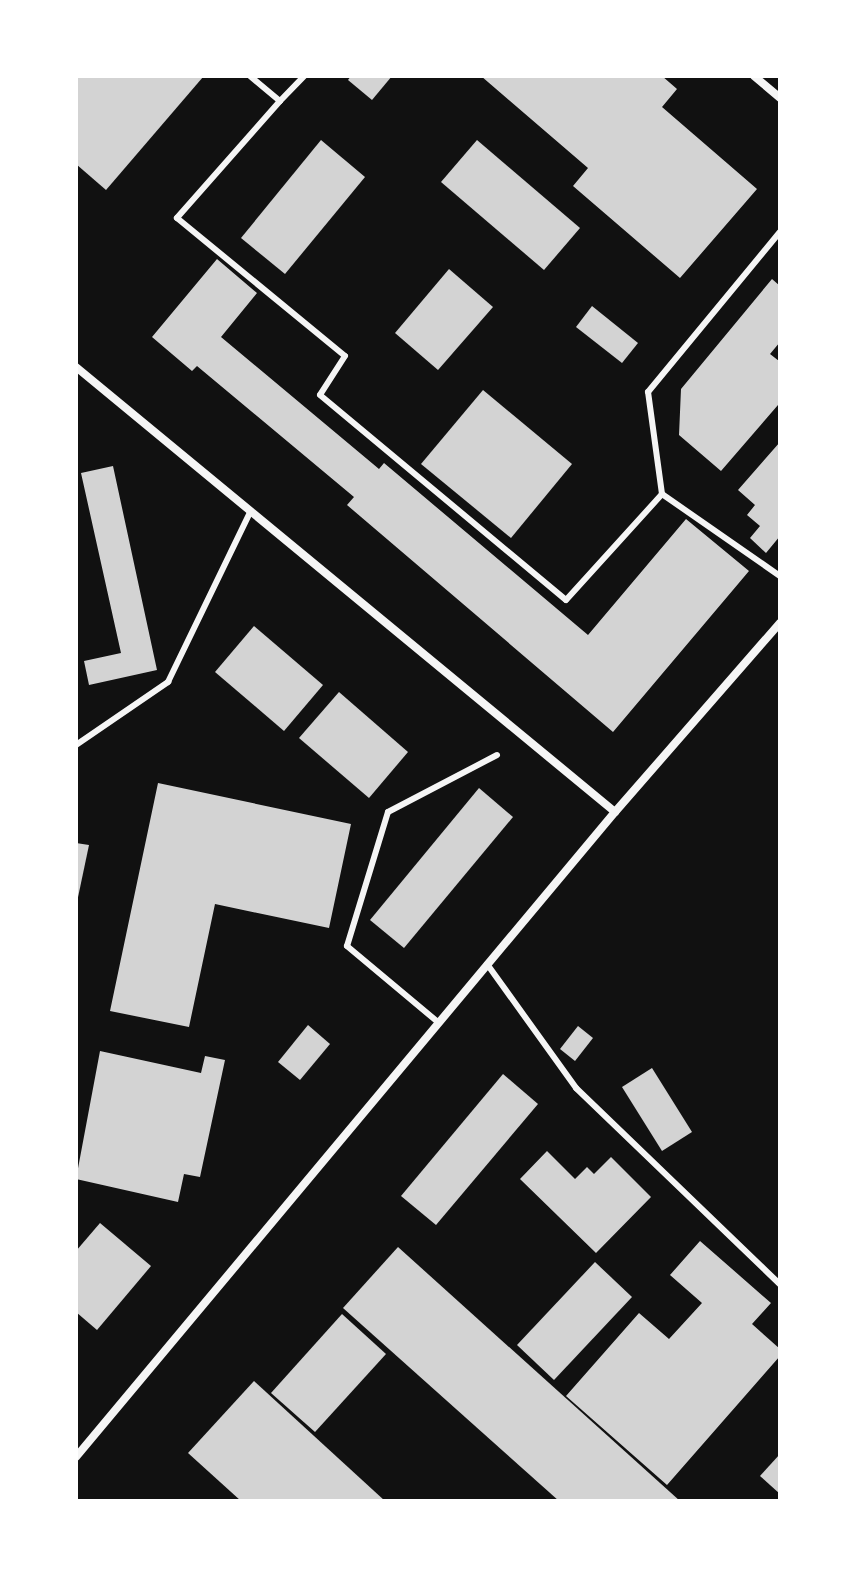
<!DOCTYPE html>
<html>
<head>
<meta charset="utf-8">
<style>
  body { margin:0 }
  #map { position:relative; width:856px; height:1577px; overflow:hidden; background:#111; font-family:Rubik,sans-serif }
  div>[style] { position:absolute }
  .building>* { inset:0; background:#d3d3d3 }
  .service>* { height:6px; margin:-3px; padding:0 3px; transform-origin:3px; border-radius:3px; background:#f5f5f5 }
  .minor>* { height:8px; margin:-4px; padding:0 4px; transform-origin:4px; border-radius:4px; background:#f5f5f5 }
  span { translate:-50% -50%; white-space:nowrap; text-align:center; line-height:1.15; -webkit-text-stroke:6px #fff; paint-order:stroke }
  .frame { position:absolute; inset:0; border:78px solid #fff; pointer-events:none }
</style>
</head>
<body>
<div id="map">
  <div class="building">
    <div style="clip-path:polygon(76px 76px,201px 76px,203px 77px,106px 190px,76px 164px)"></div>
    <div style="clip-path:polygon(351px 76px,392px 76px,372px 100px,348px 80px)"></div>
    <div style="clip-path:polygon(481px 76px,662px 76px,677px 89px,662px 107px,757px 189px,680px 278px,573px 186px,588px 168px)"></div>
    <div style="clip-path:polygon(321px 140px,365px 177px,285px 274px,241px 238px)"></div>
    <div style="clip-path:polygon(477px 140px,580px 228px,544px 270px,441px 182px)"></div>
    <div style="clip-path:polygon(217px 259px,257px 293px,221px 337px,379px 469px,384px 463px,588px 635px,686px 519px,749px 571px,613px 732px,347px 505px,354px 497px,197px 366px,192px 371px,152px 337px)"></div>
    <div style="clip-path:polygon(449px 269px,493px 307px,438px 370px,395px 333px)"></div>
    <div style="clip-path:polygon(772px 279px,780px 286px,780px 342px,770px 354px,779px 361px,778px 405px,721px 471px,679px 435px,681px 389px)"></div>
    <div style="clip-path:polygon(592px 306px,638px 343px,622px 363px,576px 327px)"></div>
    <div style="clip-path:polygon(483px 390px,572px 464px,511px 538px,421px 464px)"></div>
    <div style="clip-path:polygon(780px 442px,780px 536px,766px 553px,750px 538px,760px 526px,747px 515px,755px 505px,738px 490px)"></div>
    <div style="clip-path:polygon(113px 466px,157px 670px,89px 685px,84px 661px,121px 653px,81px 473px)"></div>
    <div style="clip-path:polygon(254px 626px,323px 685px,284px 731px,215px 672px)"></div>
    <div style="clip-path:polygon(339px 692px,408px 752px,369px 798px,299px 738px)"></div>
    <div style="clip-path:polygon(158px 783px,351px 824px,329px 928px,215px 904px,189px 1027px,110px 1011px)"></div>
    <div style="clip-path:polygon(479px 788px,513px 817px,404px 948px,370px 920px)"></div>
    <div style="clip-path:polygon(76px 843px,89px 845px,77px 902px,76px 902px)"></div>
    <div style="clip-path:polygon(308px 1025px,330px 1044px,300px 1080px,278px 1062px)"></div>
    <div style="clip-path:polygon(578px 1026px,593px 1038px,575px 1061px,560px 1049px)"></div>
    <div style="clip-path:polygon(100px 1051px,201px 1073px,205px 1056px,225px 1060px,200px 1177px,184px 1174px,178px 1202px,76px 1179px)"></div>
    <div style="clip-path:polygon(652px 1068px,692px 1132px,662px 1151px,622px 1087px)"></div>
    <div style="clip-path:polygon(503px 1074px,538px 1104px,436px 1225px,401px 1196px)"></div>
    <div style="clip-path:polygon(547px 1151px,575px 1179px,587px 1167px,594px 1174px,611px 1157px,651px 1197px,596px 1253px,520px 1179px)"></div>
    <div style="clip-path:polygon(100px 1223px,151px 1266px,97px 1330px,76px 1312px,76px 1251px)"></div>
    <div style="clip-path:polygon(700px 1241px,771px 1303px,752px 1324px,780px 1349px,780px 1356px,667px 1485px,566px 1396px,639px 1313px,669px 1339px,702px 1303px,670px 1275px)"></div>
    <div style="clip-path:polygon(398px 1247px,680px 1501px,559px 1501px,343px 1308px)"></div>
    <div style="clip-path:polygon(595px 1262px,632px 1297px,554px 1380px,517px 1345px)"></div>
    <div style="clip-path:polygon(342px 1314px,386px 1354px,315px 1432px,271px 1393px)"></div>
    <div style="clip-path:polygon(254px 1381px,385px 1501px,241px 1501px,188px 1453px)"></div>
    <div style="clip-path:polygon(780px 1454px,780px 1494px,760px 1476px)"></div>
  </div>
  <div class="service">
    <div style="left:250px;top:76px;width:39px;rotate:40deg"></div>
    <div style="left:280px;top:101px;width:35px;rotate:-46deg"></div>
    <div style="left:280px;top:101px;width:156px;rotate:131.4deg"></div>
    <div style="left:177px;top:218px;width:217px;rotate:39.4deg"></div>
    <div style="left:345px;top:356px;width:46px;rotate:122.7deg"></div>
    <div style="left:320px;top:395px;width:320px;rotate:39.8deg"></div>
    <div style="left:566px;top:600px;width:143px;rotate:-47.8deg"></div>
    <div style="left:662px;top:494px;width:144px;rotate:34.8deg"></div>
    <div style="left:662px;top:494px;width:103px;rotate:-97.8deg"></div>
    <div style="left:648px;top:392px;width:207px;rotate:-50.5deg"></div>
    <div style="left:76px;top:745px;width:112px;rotate:-34.4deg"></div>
    <div style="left:168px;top:682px;width:189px;rotate:-64.2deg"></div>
    <div style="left:487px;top:964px;width:153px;rotate:54.3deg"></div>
    <div style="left:576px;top:1088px;width:283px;rotate:43.9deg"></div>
    <div style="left:439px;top:1023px;width:120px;rotate:-140.1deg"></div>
    <div style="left:347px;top:946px;width:140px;rotate:-73deg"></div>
    <div style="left:388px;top:812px;width:123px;rotate:-27.6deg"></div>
  </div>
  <div class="minor">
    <div style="left:754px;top:76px;width:34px;rotate:40deg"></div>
    <div style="left:76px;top:367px;width:699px;rotate:39.54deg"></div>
    <div style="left:76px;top:1457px;width:841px;rotate:-50.12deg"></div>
    <div style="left:615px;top:812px;width:251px;rotate:-48.9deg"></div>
  </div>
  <div class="frame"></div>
</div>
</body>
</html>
